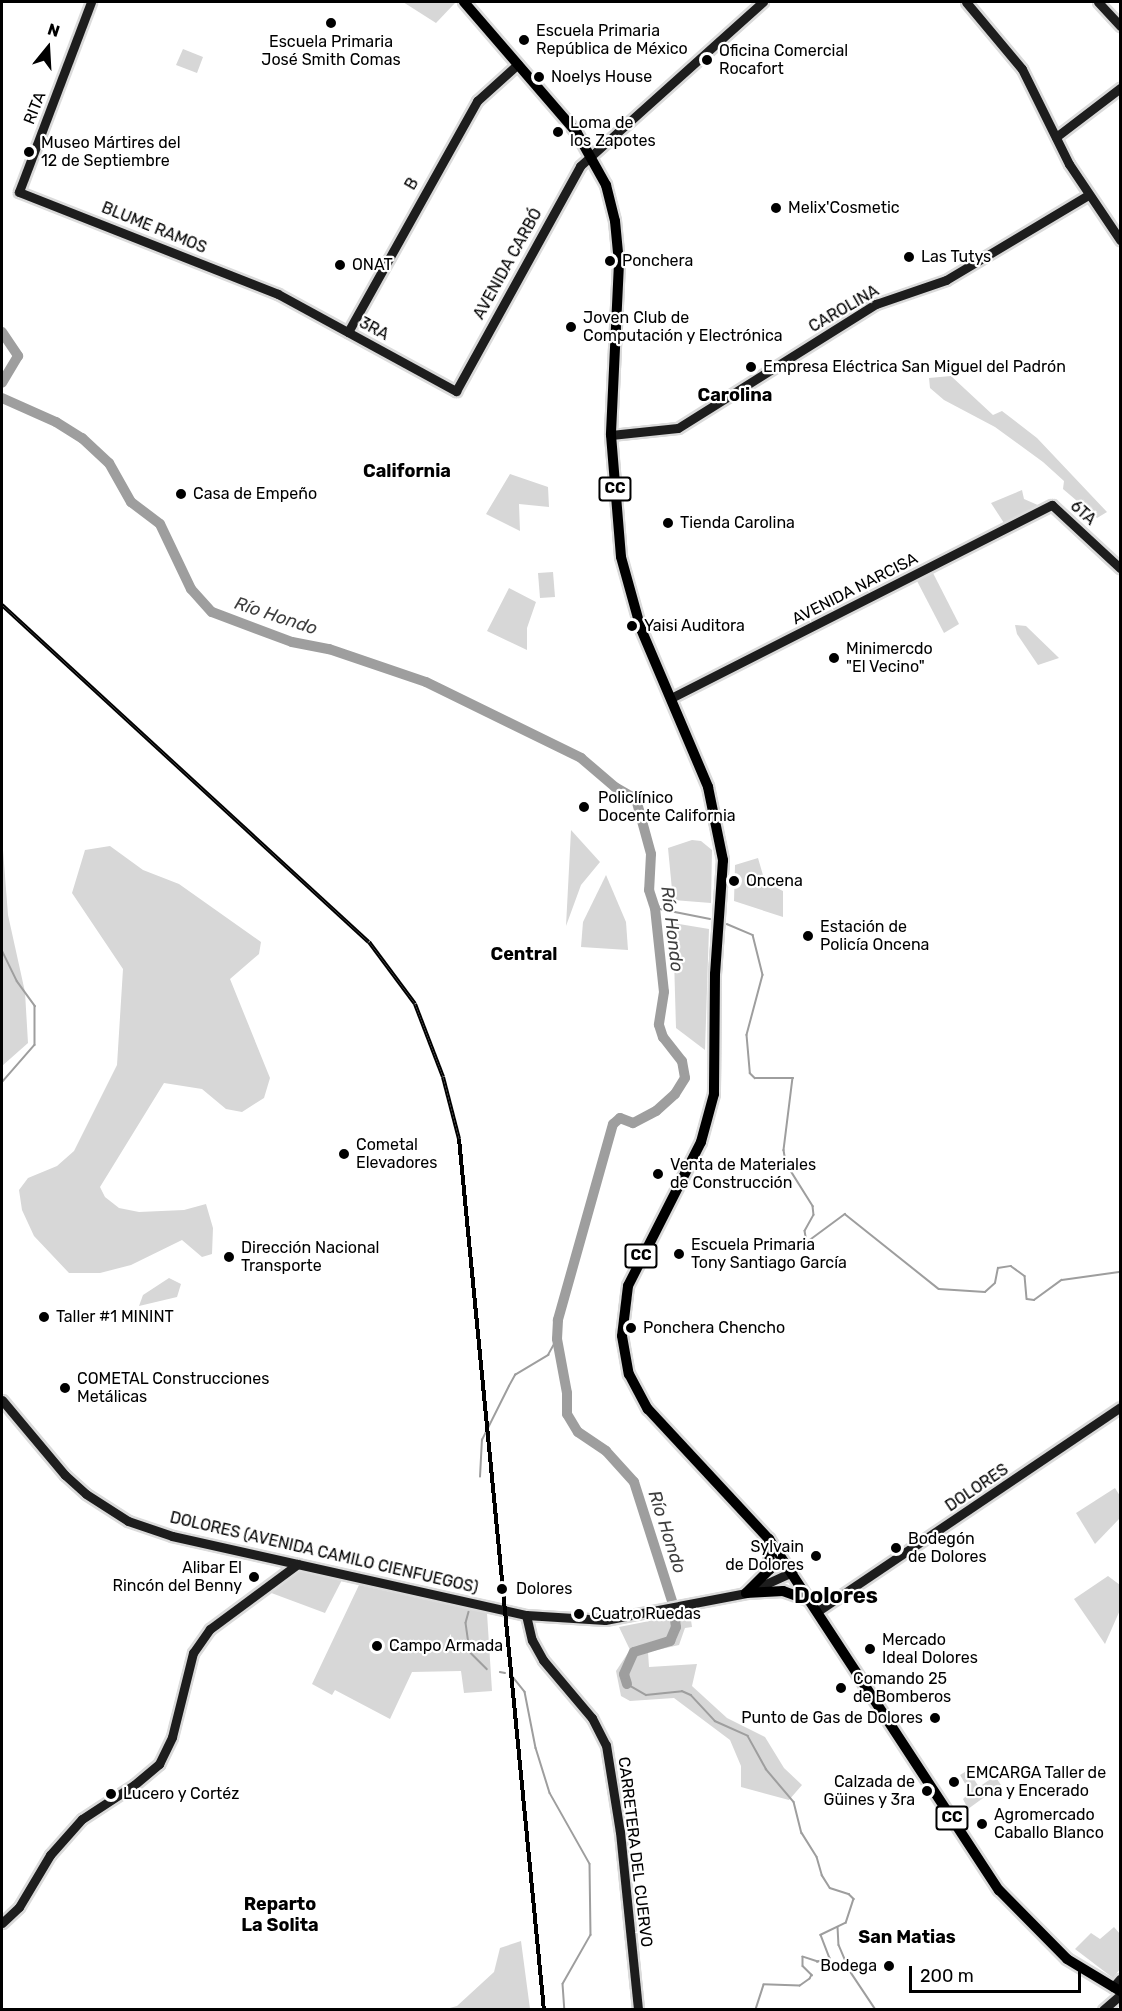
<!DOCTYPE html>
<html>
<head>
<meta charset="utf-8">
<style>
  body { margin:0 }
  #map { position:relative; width:1122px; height:2011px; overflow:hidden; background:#fff; font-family:Rubik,sans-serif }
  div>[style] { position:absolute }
  .green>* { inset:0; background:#d7d7d7 }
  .stream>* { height:1.5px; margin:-0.75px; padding:0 0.75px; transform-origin:0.75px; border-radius:0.75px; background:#9e9e9e }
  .river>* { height:10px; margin:-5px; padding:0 5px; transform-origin:5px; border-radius:5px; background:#9e9e9e }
  .roads { filter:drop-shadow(2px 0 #dbdbdb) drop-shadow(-2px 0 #dbdbdb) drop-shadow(0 2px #dbdbdb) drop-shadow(0 -2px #dbdbdb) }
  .secondary>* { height:9px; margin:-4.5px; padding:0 4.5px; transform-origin:4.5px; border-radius:4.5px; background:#1d1d1d }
  .primary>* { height:10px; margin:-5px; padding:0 5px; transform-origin:5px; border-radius:5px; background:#000 }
  .rail>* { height:4px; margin-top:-2px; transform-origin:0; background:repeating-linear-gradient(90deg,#fff 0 4.5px,#000 0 9px); box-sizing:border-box; border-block:2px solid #000 }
  .dots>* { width:16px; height:16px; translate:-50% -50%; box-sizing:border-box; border:3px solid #fff; border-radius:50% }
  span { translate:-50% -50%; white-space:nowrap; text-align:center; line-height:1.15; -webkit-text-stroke:4.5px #fff; paint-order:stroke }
  .shield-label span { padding:2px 4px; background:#fff; border:2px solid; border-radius:4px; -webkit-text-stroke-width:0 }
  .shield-label { font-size:15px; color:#000; font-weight:700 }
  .poi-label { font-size:16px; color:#000 }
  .left { translate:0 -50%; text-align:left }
  .right { translate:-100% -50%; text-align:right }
  .street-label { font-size:16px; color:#000 }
  .neighbourhood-label { font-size:18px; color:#000; font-weight:700 }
  .water-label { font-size:18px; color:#3f3f3f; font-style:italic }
  .district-label { font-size:22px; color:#000; font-weight:700 }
  .frame { position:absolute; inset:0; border:3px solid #000; pointer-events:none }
  .north { position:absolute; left:18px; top:18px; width:60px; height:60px; -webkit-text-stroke:4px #fff; paint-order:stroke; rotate:18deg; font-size:16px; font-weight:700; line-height:24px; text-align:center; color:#000 }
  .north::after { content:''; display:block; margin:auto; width:21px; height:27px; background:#000; clip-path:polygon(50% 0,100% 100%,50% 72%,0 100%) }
  .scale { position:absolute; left:909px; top:1966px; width:172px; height:27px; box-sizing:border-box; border:3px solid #000; border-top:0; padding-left:8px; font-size:18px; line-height:21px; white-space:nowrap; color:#000; -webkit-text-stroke:4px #fff; paint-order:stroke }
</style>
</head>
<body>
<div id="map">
  <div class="green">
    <div style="clip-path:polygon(403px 2px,453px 2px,455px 3px,436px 23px)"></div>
    <div style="clip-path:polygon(183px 49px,203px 57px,197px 73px,176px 65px)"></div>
    <div style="clip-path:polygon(951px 376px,993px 415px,1002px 411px,1037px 438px,1107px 512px,1097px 518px,1063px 489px,1064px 481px,1043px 462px,995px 427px,944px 400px,930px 388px,929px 378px)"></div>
    <div style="clip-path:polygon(510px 474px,548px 487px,549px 507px,519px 504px,520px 531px,486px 514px)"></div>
    <div style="clip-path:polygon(1022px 490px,1024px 499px,1040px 506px,1004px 523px,991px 503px)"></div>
    <div style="clip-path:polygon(553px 572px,555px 597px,540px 598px,538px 573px)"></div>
    <div style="clip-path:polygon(933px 573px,959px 624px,944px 633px,917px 581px)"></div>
    <div style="clip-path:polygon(509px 588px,536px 602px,527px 628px,527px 650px,487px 631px)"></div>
    <div style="clip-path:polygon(1015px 625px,1026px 626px,1059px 658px,1038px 665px,1017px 634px)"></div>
    <div style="clip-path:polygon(571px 830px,600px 862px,581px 885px,566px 926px)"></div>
    <div style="clip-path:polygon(2px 837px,8px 915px,25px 992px,28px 1043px,2px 1066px)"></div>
    <div style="clip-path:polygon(692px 840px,701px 841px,712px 850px,711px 903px,673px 900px,668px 848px)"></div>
    <div style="clip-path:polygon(110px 846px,143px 870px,179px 884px,261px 942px,259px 954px,230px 979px,270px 1078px,264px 1098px,242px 1112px,226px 1109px,202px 1089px,164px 1083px,100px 1187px,105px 1197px,119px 1208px,139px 1212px,184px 1210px,206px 1204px,213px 1228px,212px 1254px,202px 1257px,182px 1240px,131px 1265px,100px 1273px,69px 1273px,34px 1236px,22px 1210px,19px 1190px,28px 1178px,57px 1166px,74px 1151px,117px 1065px,123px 969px,72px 893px,85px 850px)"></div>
    <div style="clip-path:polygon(758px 858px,765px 882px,783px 891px,783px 917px,734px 901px,735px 865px)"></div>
    <div style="clip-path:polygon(606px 875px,626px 922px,628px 950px,581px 947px,583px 922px)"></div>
    <div style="clip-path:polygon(673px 923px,709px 929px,705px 1050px,676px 1028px)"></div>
    <div style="clip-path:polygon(169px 1278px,181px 1284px,177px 1297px,139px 1306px,143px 1295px)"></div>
    <div style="clip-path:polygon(1115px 1488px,1120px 1496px,1120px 1518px,1095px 1544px,1076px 1513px)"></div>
    <div style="clip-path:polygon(301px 1571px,343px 1578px,325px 1613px,266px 1591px,283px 1578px)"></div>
    <div style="clip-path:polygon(1108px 1576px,1120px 1585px,1120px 1610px,1105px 1644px,1074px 1599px)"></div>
    <div style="clip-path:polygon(359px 1585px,487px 1613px,492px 1691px,464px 1693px,461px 1671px,412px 1672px,390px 1719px,335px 1690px,332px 1695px,312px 1684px)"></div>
    <div style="clip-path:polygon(690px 1613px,692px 1627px,685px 1628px,679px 1645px,648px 1652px,649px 1667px,697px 1664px,692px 1686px,727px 1718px,765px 1737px,784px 1768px,802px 1785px,789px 1800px,741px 1787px,741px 1766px,730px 1740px,674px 1698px,630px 1701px,621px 1696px,616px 1671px,630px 1650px,619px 1627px)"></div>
    <div style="clip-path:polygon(968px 1770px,979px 1787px,995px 1776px,1001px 1785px,968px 1809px,963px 1799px,970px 1792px,960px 1775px)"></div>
    <div style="clip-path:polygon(1114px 1927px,1120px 1934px,1120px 1969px,1113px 1978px,1075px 1949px,1091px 1933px,1100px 1939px)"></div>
    <div style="clip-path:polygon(521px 1941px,530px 2009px,446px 2009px,457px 2006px,494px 1972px,500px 1948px)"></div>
  </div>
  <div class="stream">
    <div style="left:2px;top:880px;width:15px;rotate:90deg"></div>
    <div style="left:655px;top:908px;width:56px;rotate:11.3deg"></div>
    <div style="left:727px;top:924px;width:28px;rotate:23deg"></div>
    <div style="left:753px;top:935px;width:41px;rotate:76deg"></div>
    <div style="left:763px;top:975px;width:62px;rotate:104.9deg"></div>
    <div style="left:747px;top:1035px;width:38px;rotate:85deg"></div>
    <div style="left:750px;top:1073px;width:7px;rotate:45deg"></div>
    <div style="left:755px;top:1078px;width:38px"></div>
    <div style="left:793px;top:1078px;width:73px;rotate:97.1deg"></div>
    <div style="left:784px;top:1150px;width:13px;rotate:81deg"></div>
    <div style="left:786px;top:1163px;width:51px;rotate:57.9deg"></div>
    <div style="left:813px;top:1206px;width:9px;rotate:84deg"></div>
    <div style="left:814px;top:1215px;width:18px;rotate:119deg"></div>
    <div style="left:805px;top:1231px;width:11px;rotate:80deg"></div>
    <div style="left:807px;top:1242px;width:47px;rotate:-36.4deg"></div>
    <div style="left:845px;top:1214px;width:120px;rotate:38.6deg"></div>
    <div style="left:939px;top:1289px;width:46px;rotate:3.7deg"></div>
    <div style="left:985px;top:1292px;width:13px;rotate:-42deg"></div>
    <div style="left:995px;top:1283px;width:15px;rotate:-79deg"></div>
    <div style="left:998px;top:1268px;width:13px;rotate:-9deg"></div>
    <div style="left:1011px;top:1266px;width:17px;rotate:36deg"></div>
    <div style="left:1025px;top:1276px;width:23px;rotate:85deg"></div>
    <div style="left:1027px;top:1299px;width:7px;rotate:8deg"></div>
    <div style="left:1034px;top:1300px;width:34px;rotate:-36deg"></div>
    <div style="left:1062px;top:1280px;width:59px;rotate:-7.9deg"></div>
    <div style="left:2px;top:950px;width:34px;rotate:64deg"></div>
    <div style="left:17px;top:981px;width:31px;rotate:54deg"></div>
    <div style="left:35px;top:1006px;width:39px;rotate:90deg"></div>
    <div style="left:35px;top:1045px;width:50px;rotate:131deg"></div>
    <div style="left:480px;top:1477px;width:37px;rotate:-87deg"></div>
    <div style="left:482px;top:1440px;width:60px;rotate:-63.4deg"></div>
    <div style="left:509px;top:1386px;width:13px;rotate:-61deg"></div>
    <div style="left:515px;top:1375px;width:39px;rotate:-31deg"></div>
    <div style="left:548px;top:1355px;width:18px;rotate:-61deg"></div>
    <div style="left:469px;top:1612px;width:11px;rotate:105deg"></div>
    <div style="left:466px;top:1623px;width:29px;rotate:82deg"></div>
    <div style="left:470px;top:1652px;width:24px;rotate:45deg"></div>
    <div style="left:500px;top:1672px;width:5px;rotate:11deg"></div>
    <div style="left:513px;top:1677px;width:19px;rotate:51deg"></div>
    <div style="left:525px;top:1692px;width:57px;rotate:78.9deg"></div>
    <div style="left:536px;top:1748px;width:47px;rotate:72.7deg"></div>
    <div style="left:550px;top:1793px;width:81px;rotate:60.6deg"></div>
    <div style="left:590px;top:1864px;width:71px;rotate:89.2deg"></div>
    <div style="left:591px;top:1935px;width:56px;rotate:119.7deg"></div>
    <div style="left:563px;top:1984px;width:26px;rotate:86deg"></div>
    <div style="left:627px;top:1684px;width:22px;rotate:30deg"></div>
    <div style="left:646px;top:1695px;width:36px;rotate:-6deg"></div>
    <div style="left:682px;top:1691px;width:10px;rotate:24deg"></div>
    <div style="left:691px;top:1695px;width:35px;rotate:47deg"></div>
    <div style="left:715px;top:1721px;width:36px;rotate:24deg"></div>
    <div style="left:748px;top:1736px;width:38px;rotate:61deg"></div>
    <div style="left:766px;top:1769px;width:43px;rotate:49.7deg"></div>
    <div style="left:794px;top:1802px;width:32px;rotate:76deg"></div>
    <div style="left:802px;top:1833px;width:28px;rotate:58deg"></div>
    <div style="left:817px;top:1857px;width:19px;rotate:74deg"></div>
    <div style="left:822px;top:1875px;width:15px;rotate:58deg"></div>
    <div style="left:830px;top:1888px;width:20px;rotate:18deg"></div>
    <div style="left:849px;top:1894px;width:7px;rotate:45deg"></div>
    <div style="left:854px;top:1899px;width:25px;rotate:108deg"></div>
    <div style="left:846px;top:1923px;width:28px;rotate:154deg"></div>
    <div style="left:821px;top:1935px;width:25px;rotate:69deg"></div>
    <div style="left:830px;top:1958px;width:13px;rotate:162deg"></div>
    <div style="left:818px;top:1962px;width:16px;rotate:-162deg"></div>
    <div style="left:803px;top:1957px;width:9px;rotate:90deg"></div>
    <div style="left:803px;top:1966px;width:13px;rotate:45deg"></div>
    <div style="left:812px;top:1975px;width:4px;rotate:117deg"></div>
    <div style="left:810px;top:1979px;width:12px;rotate:145deg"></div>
    <div style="left:800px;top:1986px;width:36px;rotate:-178deg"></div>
    <div style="left:764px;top:1985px;width:26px;rotate:108deg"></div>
    <div style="left:838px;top:1927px;width:18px;rotate:87deg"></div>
    <div style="left:839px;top:1945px;width:28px;rotate:67deg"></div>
    <div style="left:850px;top:1971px;width:47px;rotate:56.3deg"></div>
  </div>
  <div class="river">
    <div style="left:2px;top:332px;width:29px;rotate:56deg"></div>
    <div style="left:18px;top:356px;width:31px;rotate:121deg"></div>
    <div style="left:2px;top:398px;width:59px;rotate:24deg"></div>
    <div style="left:56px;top:422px;width:31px;rotate:32deg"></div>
    <div style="left:82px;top:438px;width:37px;rotate:43deg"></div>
    <div style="left:109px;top:463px;width:45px;rotate:60.6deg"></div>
    <div style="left:131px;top:502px;width:36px;rotate:37deg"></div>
    <div style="left:160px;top:524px;width:72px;rotate:64.5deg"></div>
    <div style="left:191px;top:589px;width:31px;rotate:48deg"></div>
    <div style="left:212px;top:612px;width:85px;rotate:20.6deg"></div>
    <div style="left:292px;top:642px;width:38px;rotate:11deg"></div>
    <div style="left:329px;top:649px;width:102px;rotate:18.8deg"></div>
    <div style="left:426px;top:682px;width:173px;rotate:26.1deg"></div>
    <div style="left:581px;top:758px;width:45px;rotate:40.5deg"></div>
    <div style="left:615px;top:787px;width:24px;rotate:30deg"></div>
    <div style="left:636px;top:799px;width:57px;rotate:74.7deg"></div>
    <div style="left:651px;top:854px;width:36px;rotate:93deg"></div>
    <div style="left:649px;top:890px;width:19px;rotate:72deg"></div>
    <div style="left:655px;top:908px;width:84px;rotate:83.9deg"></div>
    <div style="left:664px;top:992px;width:33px;rotate:99deg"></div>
    <div style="left:659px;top:1025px;width:13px;rotate:72deg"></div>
    <div style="left:663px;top:1037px;width:31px;rotate:52deg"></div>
    <div style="left:682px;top:1061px;width:17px;rotate:80deg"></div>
    <div style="left:685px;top:1078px;width:19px;rotate:122deg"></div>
    <div style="left:675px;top:1094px;width:25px;rotate:138deg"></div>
    <div style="left:656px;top:1111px;width:26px;rotate:152deg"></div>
    <div style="left:633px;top:1123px;width:14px;rotate:-159deg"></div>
    <div style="left:620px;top:1118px;width:9px;rotate:139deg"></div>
    <div style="left:613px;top:1124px;width:204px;rotate:105.7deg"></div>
    <div style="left:558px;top:1320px;width:19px;rotate:93deg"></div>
    <div style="left:557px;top:1339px;width:55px;rotate:79.5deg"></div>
    <div style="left:567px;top:1393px;width:21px;rotate:90deg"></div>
    <div style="left:567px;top:1414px;width:21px;rotate:59deg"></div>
    <div style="left:578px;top:1432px;width:34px;rotate:34deg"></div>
    <div style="left:606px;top:1451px;width:42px;rotate:47.9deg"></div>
    <div style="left:634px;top:1482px;width:125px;rotate:72.3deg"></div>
    <div style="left:627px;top:1684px;width:10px;rotate:-107deg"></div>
    <div style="left:624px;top:1674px;width:24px;rotate:-66deg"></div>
    <div style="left:634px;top:1652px;width:38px;rotate:-17deg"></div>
    <div style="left:670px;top:1641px;width:15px;rotate:-67deg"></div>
    <div style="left:676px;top:1627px;width:14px;rotate:-98deg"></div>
  </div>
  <div class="roads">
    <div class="secondary">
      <div style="left:91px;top:2px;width:203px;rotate:110.8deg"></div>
      <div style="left:19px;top:192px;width:278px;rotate:21.5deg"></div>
      <div style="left:278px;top:294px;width:203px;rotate:28.6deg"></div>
      <div style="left:456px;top:391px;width:257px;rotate:-61.1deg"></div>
      <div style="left:580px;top:166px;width:246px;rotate:-41.9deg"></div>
      <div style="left:966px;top:2px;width:87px;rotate:50.1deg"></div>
      <div style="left:1022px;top:69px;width:106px;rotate:63.7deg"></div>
      <div style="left:1069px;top:164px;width:92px;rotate:56.1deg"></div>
      <div style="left:1098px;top:2px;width:33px;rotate:47deg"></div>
      <div style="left:1056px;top:137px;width:81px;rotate:-37.4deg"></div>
      <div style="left:348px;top:332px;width:265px;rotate:-60.8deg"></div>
      <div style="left:477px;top:101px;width:55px;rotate:-42.1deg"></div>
      <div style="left:611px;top:435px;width:67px;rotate:-6deg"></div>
      <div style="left:678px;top:428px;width:234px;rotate:-32.1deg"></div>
      <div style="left:876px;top:304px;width:74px;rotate:-18.9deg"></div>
      <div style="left:946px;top:280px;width:165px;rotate:-30.9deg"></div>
      <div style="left:671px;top:698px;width:427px;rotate:-26.9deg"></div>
      <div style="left:1052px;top:505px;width:93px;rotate:42.8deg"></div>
      <div style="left:2px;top:1400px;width:98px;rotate:50deg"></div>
      <div style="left:65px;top:1475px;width:28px;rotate:42deg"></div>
      <div style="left:86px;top:1494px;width:50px;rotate:32.7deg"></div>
      <div style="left:128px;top:1521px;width:46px;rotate:18.8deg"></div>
      <div style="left:172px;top:1536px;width:363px;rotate:12.6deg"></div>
      <div style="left:526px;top:1615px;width:79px;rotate:3.6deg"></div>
      <div style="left:605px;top:1620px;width:144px;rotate:-10.8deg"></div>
      <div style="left:746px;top:1593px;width:51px;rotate:-24.5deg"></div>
      <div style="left:818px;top:1611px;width:364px;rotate:-34deg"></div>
      <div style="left:526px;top:1615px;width:26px;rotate:77deg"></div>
      <div style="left:532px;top:1640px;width:23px;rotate:61deg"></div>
      <div style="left:543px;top:1660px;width:76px;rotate:49.8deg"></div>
      <div style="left:592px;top:1718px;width:30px;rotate:63deg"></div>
      <div style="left:606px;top:1745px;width:88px;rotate:80.9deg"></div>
      <div style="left:620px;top:1832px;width:179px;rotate:84.2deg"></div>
      <div style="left:2px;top:1923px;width:23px;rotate:-43deg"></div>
      <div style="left:19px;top:1907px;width:61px;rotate:-59.2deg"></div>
      <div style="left:50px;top:1855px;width:48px;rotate:-48.4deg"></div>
      <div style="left:82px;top:1819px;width:62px;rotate:-33.2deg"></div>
      <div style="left:134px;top:1785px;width:33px;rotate:-40deg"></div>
      <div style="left:159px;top:1764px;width:30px;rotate:-64deg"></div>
      <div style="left:172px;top:1737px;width:87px;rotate:-76deg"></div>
      <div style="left:193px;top:1653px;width:29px;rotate:-55deg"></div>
      <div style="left:210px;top:1629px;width:109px;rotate:-36.5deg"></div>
      <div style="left:1113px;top:1987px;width:11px;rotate:-49deg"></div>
      <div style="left:1103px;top:2010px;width:23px;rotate:-41deg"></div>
    </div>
    <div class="primary">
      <div style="left:464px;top:2px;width:173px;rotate:49.2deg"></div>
      <div style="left:577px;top:133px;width:60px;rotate:60.9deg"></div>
      <div style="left:606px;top:185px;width:37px;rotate:76deg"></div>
      <div style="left:615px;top:221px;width:42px;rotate:84.6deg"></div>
      <div style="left:619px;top:263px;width:172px;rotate:92.7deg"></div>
      <div style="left:611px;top:435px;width:122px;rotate:85.3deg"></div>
      <div style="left:621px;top:557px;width:75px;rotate:74.5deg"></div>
      <div style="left:641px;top:629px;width:172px;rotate:67deg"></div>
      <div style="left:708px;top:787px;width:75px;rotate:78.4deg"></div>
      <div style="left:723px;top:860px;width:114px;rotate:94deg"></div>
      <div style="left:715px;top:974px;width:120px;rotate:90.5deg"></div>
      <div style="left:714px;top:1094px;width:50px;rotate:105.2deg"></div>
      <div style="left:701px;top:1142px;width:161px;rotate:116.9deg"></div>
      <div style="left:628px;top:1286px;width:50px;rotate:96.8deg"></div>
      <div style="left:622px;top:1336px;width:39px;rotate:80deg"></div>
      <div style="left:629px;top:1374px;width:40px;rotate:62deg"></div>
      <div style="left:648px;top:1409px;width:178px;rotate:47.1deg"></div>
      <div style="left:769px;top:1539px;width:420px;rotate:56.8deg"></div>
      <div style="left:999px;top:1890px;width:97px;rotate:45.4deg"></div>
      <div style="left:1067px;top:1959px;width:62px;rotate:31.1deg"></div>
      <div style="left:746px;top:1593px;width:37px;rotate:-3deg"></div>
      <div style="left:783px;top:1591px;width:29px;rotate:20deg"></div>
      <div style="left:746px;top:1593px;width:34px;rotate:-45deg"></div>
      <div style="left:770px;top:1569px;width:30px;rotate:-92deg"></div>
    </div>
  </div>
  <div class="rail">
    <div style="left:2px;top:605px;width:498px;rotate:42.6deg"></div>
    <div style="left:369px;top:942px;width:77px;rotate:53.4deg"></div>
    <div style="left:415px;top:1004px;width:78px;rotate:69deg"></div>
    <div style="left:443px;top:1077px;width:64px;rotate:75.5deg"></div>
    <div style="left:459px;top:1139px;width:875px;rotate:84.43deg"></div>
  </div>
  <div class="dots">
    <div style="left:331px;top:23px;background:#000"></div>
    <div style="left:524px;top:40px;background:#000"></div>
    <div style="left:707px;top:60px;background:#000"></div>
    <div style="left:539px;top:77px;background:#000"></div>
    <div style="left:558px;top:132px;background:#000"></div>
    <div style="left:29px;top:152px;background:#000"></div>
    <div style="left:776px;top:208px;background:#000"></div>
    <div style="left:909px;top:257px;background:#000"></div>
    <div style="left:610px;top:261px;background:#000"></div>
    <div style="left:340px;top:265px;background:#000"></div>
    <div style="left:571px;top:327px;background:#000"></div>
    <div style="left:751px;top:367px;background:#000"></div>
    <div style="left:181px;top:494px;background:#000"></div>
    <div style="left:668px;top:523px;background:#000"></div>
    <div style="left:632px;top:626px;background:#000"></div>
    <div style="left:834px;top:658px;background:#000"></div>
    <div style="left:584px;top:807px;background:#000"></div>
    <div style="left:734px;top:881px;background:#000"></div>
    <div style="left:808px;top:936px;background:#000"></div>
    <div style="left:344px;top:1154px;background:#000"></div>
    <div style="left:658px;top:1174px;background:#000"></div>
    <div style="left:679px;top:1254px;background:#000"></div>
    <div style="left:229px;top:1257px;background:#000"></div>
    <div style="left:44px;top:1317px;background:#000"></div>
    <div style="left:631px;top:1328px;background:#000"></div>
    <div style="left:65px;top:1388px;background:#000"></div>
    <div style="left:896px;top:1548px;background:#000"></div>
    <div style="left:816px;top:1556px;background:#000"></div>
    <div style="left:254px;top:1577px;background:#000"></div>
    <div style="left:502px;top:1589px;background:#000"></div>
    <div style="left:579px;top:1614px;background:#000"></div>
    <div style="left:377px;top:1646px;background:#000"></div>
    <div style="left:870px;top:1649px;background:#000"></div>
    <div style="left:841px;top:1688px;background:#000"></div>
    <div style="left:935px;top:1718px;background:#000"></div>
    <div style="left:954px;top:1782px;background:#000"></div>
    <div style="left:927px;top:1791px;background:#000"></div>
    <div style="left:111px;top:1794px;background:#000"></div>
    <div style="left:982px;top:1824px;background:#000"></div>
    <div style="left:889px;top:1966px;background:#000"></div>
  </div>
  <div class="shield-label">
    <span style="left:615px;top:489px">CC</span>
    <span style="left:641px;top:1256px">CC</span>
    <span style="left:952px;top:1818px">CC</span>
  </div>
  <div class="poi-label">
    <span class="left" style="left:536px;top:40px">Escuela Primaria<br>República de México</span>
    <span style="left:331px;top:51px">Escuela Primaria<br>José Smith Comas</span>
    <span class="left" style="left:719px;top:60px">Oficina Comercial<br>Rocafort</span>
    <span class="left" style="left:551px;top:77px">Noelys House</span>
    <span class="left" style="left:570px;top:132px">Loma de<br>los Zapotes</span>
    <span class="left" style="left:41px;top:152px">Museo Mártires del<br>12 de Septiembre</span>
    <span class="left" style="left:788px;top:208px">Melix'Cosmetic</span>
    <span class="left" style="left:921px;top:257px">Las Tutys</span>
    <span class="left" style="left:622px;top:261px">Ponchera</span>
    <span class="left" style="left:352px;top:265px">ONAT</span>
    <span class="left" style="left:583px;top:327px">Joven Club de<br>Computación y Electrónica</span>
    <span class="left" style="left:763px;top:367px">Empresa Eléctrica San Miguel del Padrón</span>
    <span class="left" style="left:193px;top:494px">Casa de Empeño</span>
    <span class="left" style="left:680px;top:523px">Tienda Carolina</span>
    <span class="left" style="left:644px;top:626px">Yaisi Auditora</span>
    <span class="left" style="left:846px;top:658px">Minimercdo<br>"El Vecino"</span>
    <span class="left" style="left:598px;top:807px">Policlínico<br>Docente California</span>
    <span class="left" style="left:746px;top:881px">Oncena</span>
    <span class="left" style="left:820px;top:936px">Estación de<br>Policía Oncena</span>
    <span class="left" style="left:356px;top:1154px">Cometal<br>Elevadores</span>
    <span class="left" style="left:670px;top:1174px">Venta de Materiales<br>de Construcción</span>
    <span class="left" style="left:691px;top:1254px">Escuela Primaria<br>Tony Santiago García</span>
    <span class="left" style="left:241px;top:1257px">Dirección Nacional<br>Transporte</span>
    <span class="left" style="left:56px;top:1317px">Taller #1 MININT</span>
    <span class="left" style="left:643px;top:1328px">Ponchera Chencho</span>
    <span class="left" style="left:77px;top:1388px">COMETAL Construcciones<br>Metálicas</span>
    <span class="left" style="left:908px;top:1548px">Bodegón<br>de Dolores</span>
    <span class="right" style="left:804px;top:1556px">Sylvain<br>de Dolores</span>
    <span class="right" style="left:242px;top:1577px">Alibar El<br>Rincón del Benny</span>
    <span class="left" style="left:516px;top:1589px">Dolores</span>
    <span class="left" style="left:591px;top:1614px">Cuatro Ruedas</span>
    <span class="left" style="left:882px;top:1649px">Mercado<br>Ideal Dolores</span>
    <span class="left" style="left:389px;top:1646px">Campo Armada</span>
    <span class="left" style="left:853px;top:1688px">Comando 25<br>de Bomberos</span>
    <span class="right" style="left:923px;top:1718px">Punto de Gas de Dolores</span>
    <span class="left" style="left:966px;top:1782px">EMCARGA Taller de<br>Lona y Encerado</span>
    <span class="right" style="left:915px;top:1791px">Calzada de<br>Güines y 3ra</span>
    <span class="left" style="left:123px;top:1794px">Lucero y Cortéz</span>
    <span class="left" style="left:994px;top:1824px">Agromercado<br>Caballo Blanco</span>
    <span class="right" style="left:877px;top:1966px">Bodega</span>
  </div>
  <div class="street-label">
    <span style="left:35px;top:108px;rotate:-68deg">RITA</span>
    <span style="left:412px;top:184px;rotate:-60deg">B</span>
    <span style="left:154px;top:228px;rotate:22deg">BLUME RAMOS</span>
    <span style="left:508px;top:264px;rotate:-61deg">AVENIDA CARBÓ</span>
    <span style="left:844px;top:309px;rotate:-30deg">CAROLINA</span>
    <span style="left:374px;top:329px;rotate:28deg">3RA</span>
    <span style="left:1083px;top:513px;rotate:42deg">6TA</span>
    <span style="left:855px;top:589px;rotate:-27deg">AVENIDA NARCISA</span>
    <span style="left:977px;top:1488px;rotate:-34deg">DOLORES</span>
    <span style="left:324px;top:1553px;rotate:13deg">DOLORES (AVENIDA CAMILO CIENFUEGOS)</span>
    <span style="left:635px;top:1852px;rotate:83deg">CARRETERA DEL CUERVO</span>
  </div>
  <div class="neighbourhood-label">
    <span style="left:735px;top:395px">Carolina</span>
    <span style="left:407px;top:471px">California</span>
    <span style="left:524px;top:954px">Central</span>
    <span style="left:280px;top:1915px">Reparto<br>La Solita</span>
    <span style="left:907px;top:1937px">San Matias</span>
  </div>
  <div class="water-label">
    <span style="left:276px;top:616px;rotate:18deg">Río Hondo</span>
    <span style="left:672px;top:929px;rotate:83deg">Río Hondo</span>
    <span style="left:667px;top:1532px;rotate:72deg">Río Hondo</span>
  </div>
  <div class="district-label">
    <span style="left:836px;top:1596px">Dolores</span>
  </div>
  <div class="frame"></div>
  <div class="north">N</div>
  <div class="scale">200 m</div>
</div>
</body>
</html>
